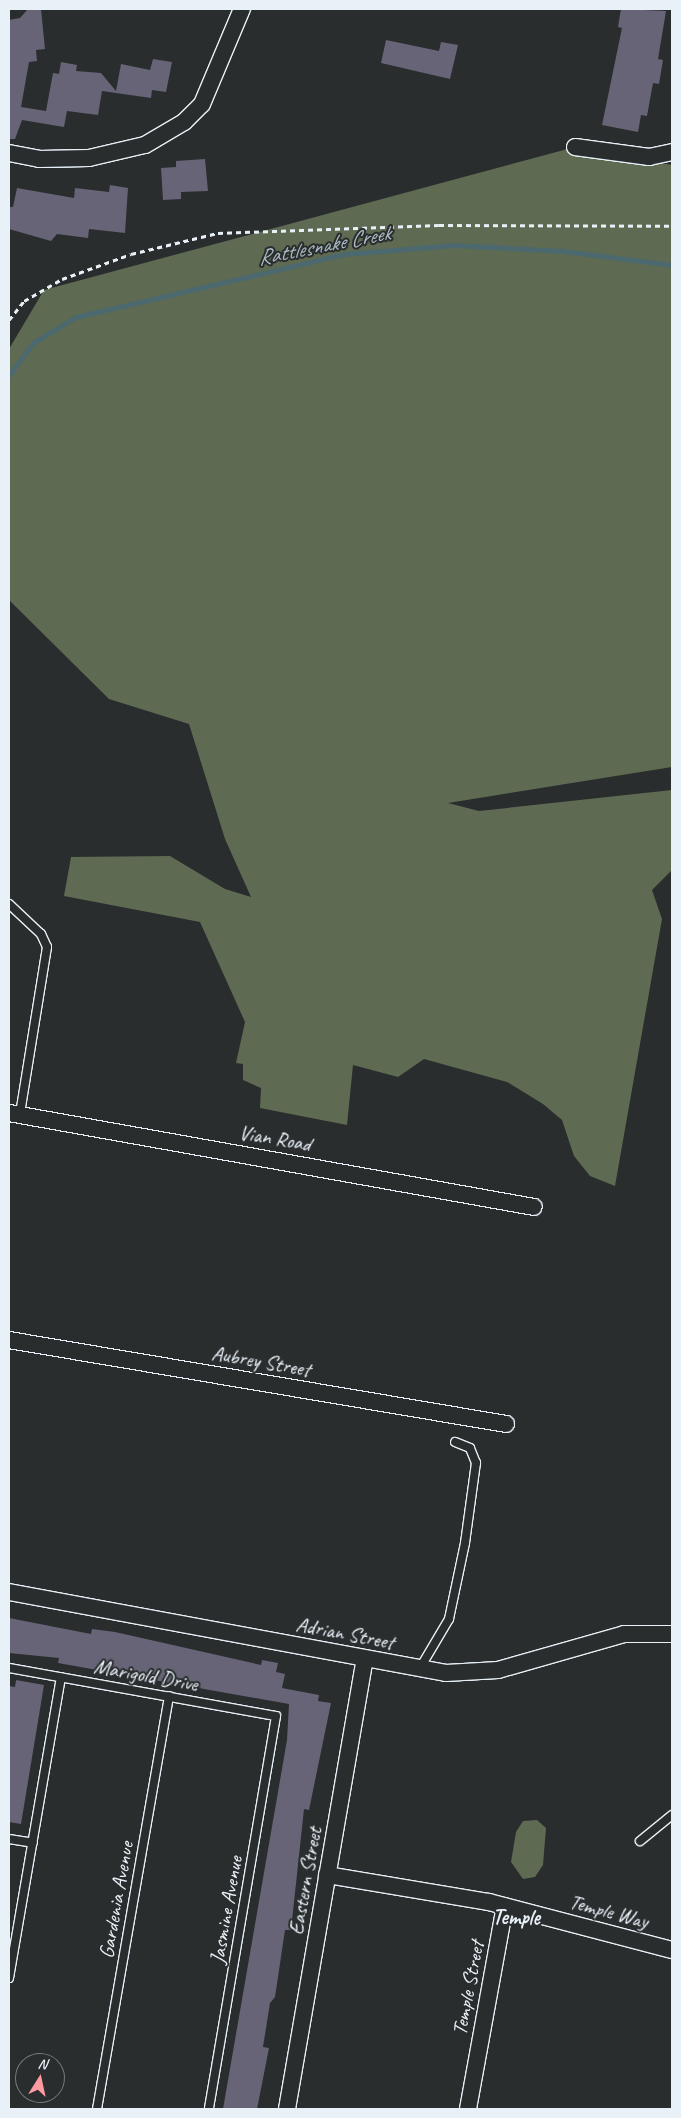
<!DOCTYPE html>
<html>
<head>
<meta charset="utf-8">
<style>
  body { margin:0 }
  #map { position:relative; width:681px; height:2118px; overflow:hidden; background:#2a2d2e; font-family:Caveat,sans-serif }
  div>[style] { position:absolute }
  .green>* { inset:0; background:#5e6a51 }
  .stream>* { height:4.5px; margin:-2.25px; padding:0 2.25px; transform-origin:2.25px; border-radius:2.25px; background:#4b696f }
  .building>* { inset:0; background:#666476 }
  .path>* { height:2.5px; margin-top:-1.25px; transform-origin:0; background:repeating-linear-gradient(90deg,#e8f1f8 0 5px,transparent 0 9px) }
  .roads { filter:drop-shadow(1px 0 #e8f1f8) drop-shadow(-1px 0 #e8f1f8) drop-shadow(0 1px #e8f1f8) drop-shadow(0 -1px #e8f1f8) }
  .service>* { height:8px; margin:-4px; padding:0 4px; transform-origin:4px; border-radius:4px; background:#2a2d2e }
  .minor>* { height:16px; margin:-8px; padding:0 8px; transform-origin:8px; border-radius:8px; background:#2a2d2e }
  span { translate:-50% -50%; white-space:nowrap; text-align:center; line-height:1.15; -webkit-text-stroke:4px #2a2d2e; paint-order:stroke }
  .street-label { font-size:21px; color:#e8f1f8 }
  .water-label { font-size:22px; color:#a9bbc1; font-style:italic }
  .neighbourhood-label { font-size:22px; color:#e8f1f8; font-weight:700 }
  .frame { position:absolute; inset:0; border:10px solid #e8f1f8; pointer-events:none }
  .north { position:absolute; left:15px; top:2053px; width:50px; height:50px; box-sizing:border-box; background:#2a2d2e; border:1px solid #767b7f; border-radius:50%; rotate:10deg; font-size:14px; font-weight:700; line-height:20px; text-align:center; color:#e8f1f8 }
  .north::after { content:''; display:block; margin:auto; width:18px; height:22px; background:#ff9aa2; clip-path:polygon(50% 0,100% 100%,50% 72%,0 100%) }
</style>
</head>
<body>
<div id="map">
  <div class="green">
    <div style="clip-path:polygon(575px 147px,672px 165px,672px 767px,448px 803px,479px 811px,672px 790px,672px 870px,652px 890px,662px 919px,615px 1186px,590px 1176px,574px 1156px,562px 1120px,543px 1104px,507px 1082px,424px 1059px,398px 1077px,353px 1065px,347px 1125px,260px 1108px,261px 1088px,243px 1080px,243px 1064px,236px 1063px,245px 1022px,200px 922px,64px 896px,71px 857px,170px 856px,225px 889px,251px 897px,225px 839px,189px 724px,109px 699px,9px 600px,9px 349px,44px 290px)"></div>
    <div style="clip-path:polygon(537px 1820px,546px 1828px,543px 1865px,535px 1877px,523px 1879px,511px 1862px,516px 1832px,523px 1821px)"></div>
  </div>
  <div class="stream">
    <div style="left:9px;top:375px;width:40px;rotate:-53deg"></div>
    <div style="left:33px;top:343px;width:50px;rotate:-31.2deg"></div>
    <div style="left:76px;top:317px;width:276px;rotate:-13.2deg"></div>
    <div style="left:345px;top:254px;width:110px;rotate:-4.7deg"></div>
    <div style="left:455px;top:245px;width:108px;rotate:3.2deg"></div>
    <div style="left:563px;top:251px;width:110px;rotate:7.3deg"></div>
  </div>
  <div class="building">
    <div style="clip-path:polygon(28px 9px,41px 9px,45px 49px,36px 50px,37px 61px,29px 62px,21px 107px,46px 111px,53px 73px,59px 74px,61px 62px,77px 65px,76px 71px,101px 73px,116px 91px,121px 64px,150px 70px,153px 59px,172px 62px,166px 92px,152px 90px,151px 98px,102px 91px,98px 115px,67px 111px,64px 127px,22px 120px,15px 139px,9px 139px,9px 20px,20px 18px)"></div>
    <div style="clip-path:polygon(621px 9px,666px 11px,658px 59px,663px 60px,659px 84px,653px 83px,647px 116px,641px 115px,638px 132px,602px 125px,622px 28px,618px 27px)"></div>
    <div style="clip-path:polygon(386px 40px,439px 51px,441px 42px,458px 45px,450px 79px,381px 63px)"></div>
    <div style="clip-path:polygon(205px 159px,208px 191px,181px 192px,181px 199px,163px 200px,161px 168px,176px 167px,176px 161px)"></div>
    <div style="clip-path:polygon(110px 185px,128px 188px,125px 233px,89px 229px,88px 238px,57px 234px,51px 241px,9px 229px,9px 207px,13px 207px,17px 188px,74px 198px,75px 188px,109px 192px)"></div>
    <div style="clip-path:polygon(9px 1618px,91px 1634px,92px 1629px,115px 1632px,261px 1665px,262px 1660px,278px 1663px,276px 1672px,285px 1674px,282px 1688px,319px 1695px,318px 1701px,331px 1703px,309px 1810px,304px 1809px,291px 1930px,285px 1930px,275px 1997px,270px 2003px,263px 2047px,269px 2048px,257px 2109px,223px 2109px,287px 1740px,289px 1704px,58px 1663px,59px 1658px,9px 1653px)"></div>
    <div style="clip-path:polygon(16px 1680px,44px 1685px,21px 1824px,9px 1822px,9px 1686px,15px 1687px)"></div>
  </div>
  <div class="path">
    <div style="left:9px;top:320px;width:24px;rotate:-52deg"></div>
    <div style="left:24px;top:301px;width:44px;rotate:-30.1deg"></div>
    <div style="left:62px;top:279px;width:73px;rotate:-19.9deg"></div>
    <div style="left:131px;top:254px;width:89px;rotate:-13.6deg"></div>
    <div style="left:218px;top:233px;width:221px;rotate:-2.1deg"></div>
    <div style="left:439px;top:225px;width:233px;rotate:0.2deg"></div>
  </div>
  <div class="roads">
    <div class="service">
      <div style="left:9px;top:904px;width:44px;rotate:43.2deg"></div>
      <div style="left:41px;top:934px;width:14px;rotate:65deg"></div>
      <div style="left:47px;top:947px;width:169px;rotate:99.2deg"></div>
      <div style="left:9px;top:1668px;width:271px;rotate:10.2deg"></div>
      <div style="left:276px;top:1716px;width:399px;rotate:99.7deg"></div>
      <div style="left:420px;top:1668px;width:57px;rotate:-59.4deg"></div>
      <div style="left:449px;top:1619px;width:78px;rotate:-78.1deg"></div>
      <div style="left:465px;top:1543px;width:81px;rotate:-82.2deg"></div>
      <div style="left:476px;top:1463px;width:16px;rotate:-112deg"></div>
      <div style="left:470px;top:1448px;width:16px;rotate:-158deg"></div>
      <div style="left:9px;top:1839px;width:24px;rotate:9deg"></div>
      <div style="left:640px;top:1841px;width:41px;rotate:-39.1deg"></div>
      <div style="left:9px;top:1978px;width:305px;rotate:-80.2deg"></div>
      <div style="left:97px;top:2109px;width:419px;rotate:-80.1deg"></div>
    </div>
    <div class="minor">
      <div style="left:575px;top:147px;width:75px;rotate:7.7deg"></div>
      <div style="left:649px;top:157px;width:24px;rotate:-12deg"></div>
      <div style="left:9px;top:153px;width:31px;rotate:11deg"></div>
      <div style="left:39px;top:159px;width:50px;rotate:-1.1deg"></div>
      <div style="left:89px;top:158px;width:57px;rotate:-13.1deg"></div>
      <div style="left:145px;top:145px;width:45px;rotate:-30.5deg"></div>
      <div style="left:184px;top:122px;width:25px;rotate:-45deg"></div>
      <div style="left:202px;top:104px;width:103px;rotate:-67.2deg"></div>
      <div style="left:9px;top:1113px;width:533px;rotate:10.15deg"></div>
      <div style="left:9px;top:1340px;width:504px;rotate:9.59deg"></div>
      <div style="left:9px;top:1592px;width:444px;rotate:10.5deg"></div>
      <div style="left:446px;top:1673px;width:52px;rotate:-3.3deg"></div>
      <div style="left:498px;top:1670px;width:131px;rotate:-15.9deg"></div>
      <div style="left:624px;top:1634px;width:48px"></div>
      <div style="left:327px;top:1875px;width:164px;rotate:9.5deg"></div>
      <div style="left:489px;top:1902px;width:189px;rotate:14.7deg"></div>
      <div style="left:287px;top:2109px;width:457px;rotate:-80.2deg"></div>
      <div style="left:468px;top:2109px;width:206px;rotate:-79.7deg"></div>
    </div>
  </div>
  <div class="street-label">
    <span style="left:275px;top:1138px;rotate:10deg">Vian Road</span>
    <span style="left:261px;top:1361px;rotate:10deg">Aubrey Street</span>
    <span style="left:345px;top:1633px;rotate:11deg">Adrian Street</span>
    <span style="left:146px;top:1675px;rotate:10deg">Marigold Drive</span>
    <span style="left:305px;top:1881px;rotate:-80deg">Eastern Street</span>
    <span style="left:116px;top:1900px;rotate:-80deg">Gardenia Avenue</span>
    <span style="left:226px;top:1910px;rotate:-80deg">Jasmine Avenue</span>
    <span style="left:609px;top:1911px;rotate:15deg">Temple Way</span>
    <span style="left:468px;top:1988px;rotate:-79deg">Temple Street</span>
  </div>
  <div class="water-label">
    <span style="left:324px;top:246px;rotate:-11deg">Rattlesnake Creek</span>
  </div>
  <div class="neighbourhood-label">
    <span style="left:516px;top:1918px">Temple</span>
  </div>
  <div class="frame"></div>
  <div class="north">N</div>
</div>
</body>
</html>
